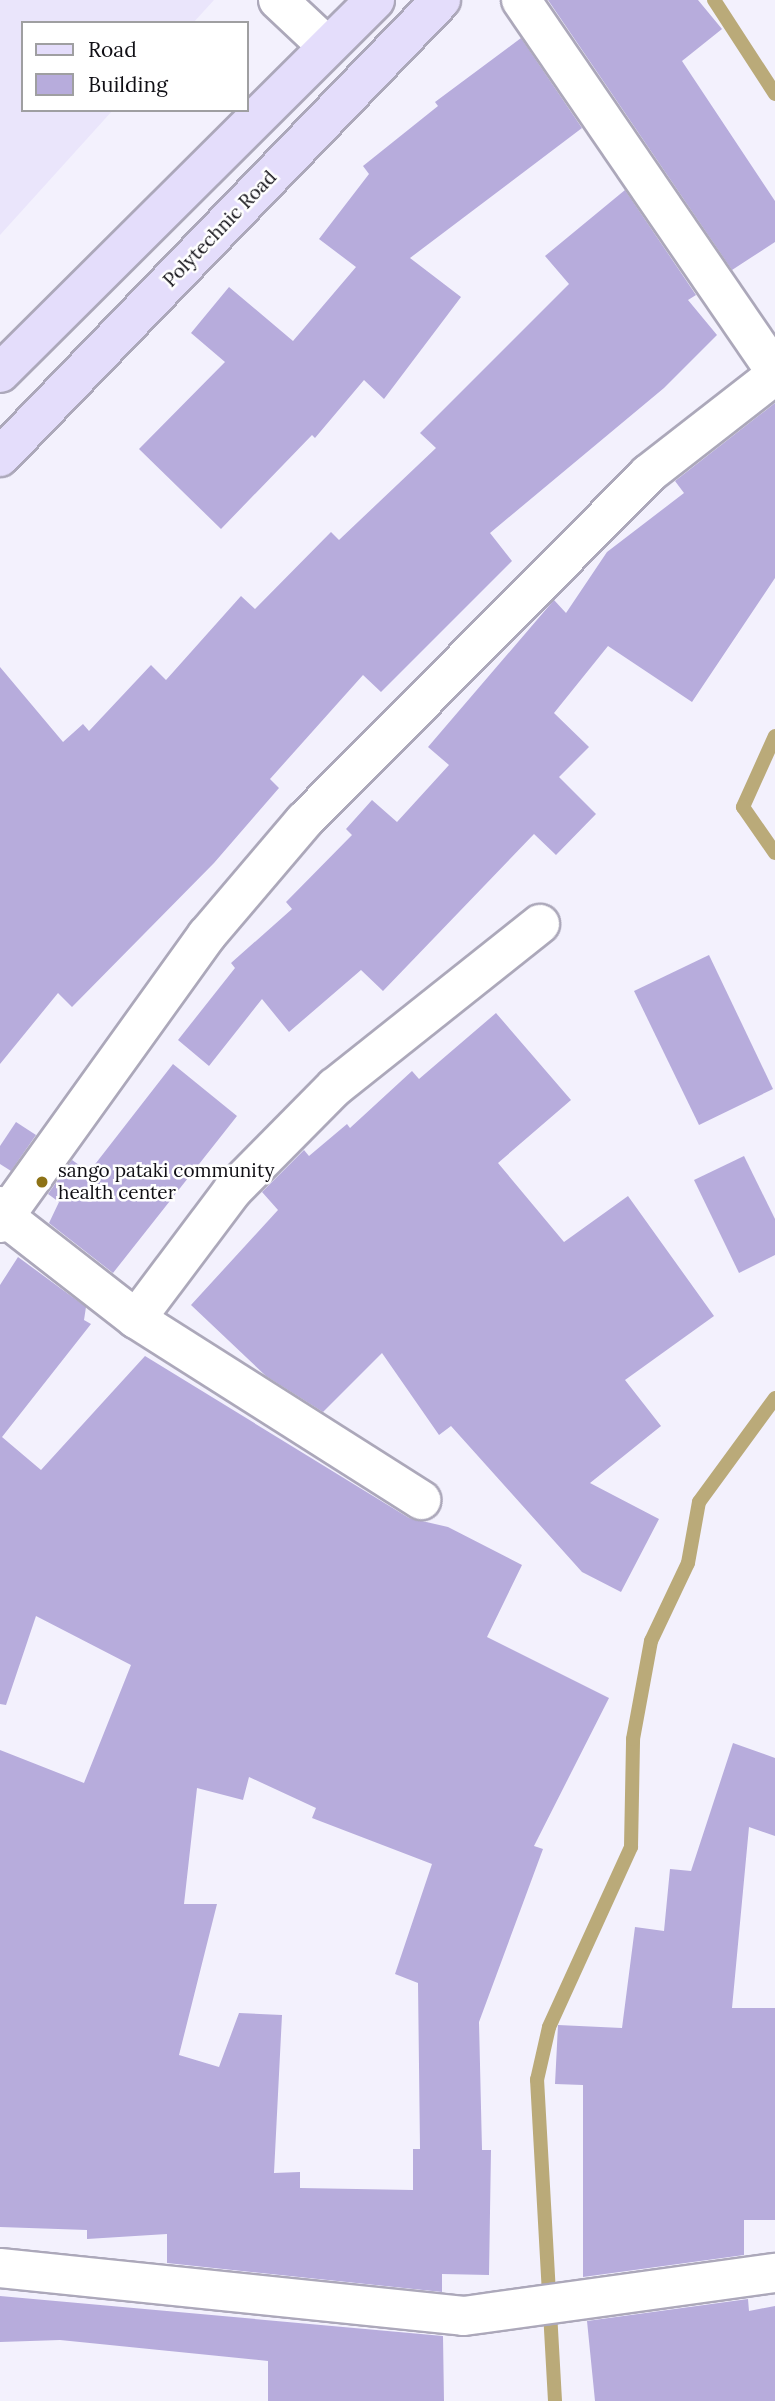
<!DOCTYPE html>
<html>
<head>
<meta charset="utf-8">
<style>
  body { margin:0 }
  #map { position:relative; width:775px; height:2401px; overflow:hidden; background:#f3f1fd; font-family:Lora,serif }
  div>[style] { position:absolute }
  .built>* { inset:0; background:#eae5fb }
  .stream>* { height:14px; margin:-7px; padding:0 7px; transform-origin:7px; border-radius:7px; background:#baaa79 }
  .building>* { inset:0; background:#b7acdc }
  .roads { filter:drop-shadow(2px 0 #aca8ba) drop-shadow(-2px 0 #aca8ba) drop-shadow(0 2px #aca8ba) drop-shadow(0 -2px #aca8ba) }
  .minor>* { height:38px; margin:-19px; padding:0 19px; transform-origin:19px; border-radius:19px; background:#fff }
  .major>* { height:38px; margin:-19px; padding:0 19px; transform-origin:19px; border-radius:19px; background:#e4ddfb }
  .dots>* { width:19px; height:19px; translate:-50% -50%; box-sizing:border-box; border:4px solid #fff; border-radius:50% }
  span { translate:-50% -50%; white-space:nowrap; text-align:center; line-height:1.15; -webkit-text-stroke:5px #fff; paint-order:stroke }
  .street-label { font-size:19px; color:#100f15 }
  .poi-label { font-size:19px; color:#100f15 }
  .left { translate:0 -50%; text-align:left }
  .legend { position:absolute; left:21px; top:21px; width:228px; height:91px; box-sizing:border-box; background:#fff; border:2px solid #9f9fa1; margin:0; padding:9px 12px; list-style:none; font-size:21px; color:#100f15 }
  .legend li { display:flex; align-items:center; gap:14px; height:35px }
  .legend b { width:35px; border:2px solid #9f9fa1 }
</style>
</head>
<body>
<div id="map">
  <div class="built">
    <div style="clip-path:polygon(0 0,214px 0,193px 23px,23px 23px,23px 110px,113px 110px,0 235px)"></div>
  </div>
  <div class="stream">
    <div style="left:714px;top:0;width:112px;rotate:57deg"></div>
    <div style="left:775px;top:736px;width:78px;rotate:114.3deg"></div>
    <div style="left:743px;top:807px;width:56px;rotate:55.2deg"></div>
    <div style="left:555px;top:2401px;width:322px;rotate:-93.2deg"></div>
    <div style="left:537px;top:2080px;width:54px;rotate:-77.2deg"></div>
    <div style="left:549px;top:2027px;width:198px;rotate:-65.5deg"></div>
    <div style="left:631px;top:1847px;width:108px;rotate:-88.9deg"></div>
    <div style="left:633px;top:1739px;width:100px;rotate:-79.6deg"></div>
    <div style="left:651px;top:1641px;width:86px;rotate:-64.6deg"></div>
    <div style="left:688px;top:1563px;width:62px;rotate:-79.8deg"></div>
    <div style="left:699px;top:1502px;width:129px;rotate:-53.8deg"></div>
  </div>
  <div class="building">
    <div style="clip-path:polygon(548px 0,698px 0,722px 29px,682px 61px,775px 201px,775px 242px,732px 270px)"></div>
    <div style="clip-path:polygon(521px 38px,582px 128px,410px 258px,461px 297px,384px 399px,364px 380px,315px 438px,312px 435px,221px 529px,139px 449px,225px 362px,191px 333px,229px 287px,293px 341px,356px 267px,319px 239px,369px 174px,363px 166px,438px 106px,435px 102px)"></div>
    <div style="clip-path:polygon(625px 190px,696px 295px,688px 300px,717px 335px,664px 388px,490px 533px,512px 561px,381px 692px,363px 675px,270px 779px,279px 788px,214px 863px,72px 1007px,58px 993px,0 1064px,0 667px,63px 742px,83px 724px,89px 731px,151px 665px,166px 680px,241px 596px,255px 609px,331px 532px,339px 540px,436px 448px,420px 433px,569px 284px,545px 256px)"></div>
    <div style="clip-path:polygon(775px 403px,775px 578px,692px 702px,608px 646px,554px 713px,589px 747px,559px 777px,596px 814px,556px 855px,534px 834px,383px 991px,361px 970px,289px 1032px,262px 999px,209px 1066px,178px 1040px,235px 968px,231px 963px,292px 909px,286px 902px,352px 835px,346px 829px,372px 800px,397px 822px,449px 765px,428px 747px,554px 600px,566px 613px,607px 552px,684px 493px,675px 481px)"></div>
    <div style="clip-path:polygon(709px 955px,773px 1089px,699px 1125px,634px 991px)"></div>
    <div style="clip-path:polygon(496px 1013px,571px 1100px,498px 1163px,564px 1242px,628px 1196px,714px 1316px,625px 1380px,661px 1426px,590px 1483px,659px 1519px,621px 1592px,582px 1572px,451px 1426px,439px 1435px,382px 1353px,323px 1412px,266px 1376px,191px 1305px,278px 1210px,262px 1192px,304px 1150px,309px 1156px,347px 1124px,350px 1128px,412px 1071px,419px 1079px)"></div>
    <div style="clip-path:polygon(173px 1064px,237px 1116px,113px 1273px,49px 1223px,59px 1202px,48px 1194px,72px 1160px,89px 1172px)"></div>
    <div style="clip-path:polygon(16px 1122px,36px 1135px,11px 1171px,0 1164px,0 1146px)"></div>
    <div style="clip-path:polygon(744px 1156px,775px 1219px,775px 1255px,739px 1273px,694px 1180px)"></div>
    <div style="clip-path:polygon(evenodd,18px 1257px,86px 1307px,84px 1320px,91px 1324px,2px 1437px,41px 1470px,145px 1356px,409px 1518px,448px 1527px,522px 1565px,487px 1637px,609px 1698px,534px 1846px,543px 1849px,479px 2022px,482px 2150px,491px 2150px,489px 2275px,442px 2274px,442px 2292px,167px 2263px,167px 2234px,87px 2239px,87px 2230px,0 2227px,0 1750px,84px 1783px,131px 1665px,36px 1616px,6px 1705px,0 1704px,0 1285px,18px 1257px,249px 1777px,316px 1808px,312px 1818px,432px 1864px,395px 1974px,418px 1983px,420px 2149px,413px 2149px,413px 2190px,300px 2188px,300px 2172px,274px 2173px,282px 2015px,239px 2013px,219px 2067px,179px 2055px,217px 1904px,184px 1904px,197px 1788px,243px 1800px,249px 1777px)"></div>
    <div style="clip-path:polygon(733px 1743px,775px 1758px,775px 1836px,749px 1827px,732px 2008px,775px 2008px,775px 2220px,744px 2220px,744px 2255px,583px 2277px,583px 2085px,555px 2084px,558px 2025px,622px 2028px,635px 1927px,664px 1931px,670px 1869px,691px 1871px)"></div>
    <div style="clip-path:polygon(0 2296px,443px 2336px,444px 2401px,268px 2401px,268px 2361px,60px 2340px,0 2342px)"></div>
    <div style="clip-path:polygon(748px 2299px,749px 2311px,775px 2306px,775px 2401px,595px 2401px,587px 2321px)"></div>
  </div>
  <div class="roads">
    <div class="minor">
      <div style="left:278px;top:0;width:66px;rotate:43.2deg"></div>
      <div style="left:521px;top:0;width:450px;rotate:55.6deg"></div>
      <div style="left:0;top:1206px;width:12px;rotate:66deg"></div>
      <div style="left:5px;top:1217px;width:166px;rotate:37.9deg"></div>
      <div style="left:136px;top:1319px;width:338px;rotate:32.4deg"></div>
      <div style="left:0;top:1223px;width:355px;rotate:-54.3deg"></div>
      <div style="left:207px;top:935px;width:150px;rotate:-49.6deg"></div>
      <div style="left:304px;top:821px;width:489px;rotate:-45.2deg"></div>
      <div style="left:648px;top:474px;width:161px;rotate:-37.9deg"></div>
      <div style="left:136px;top:1319px;width:160px;rotate:-53.1deg"></div>
      <div style="left:232px;top:1191px;width:146px;rotate:-45.3deg"></div>
      <div style="left:335px;top:1087px;width:262px;rotate:-38.5deg"></div>
      <div style="left:0;top:2268px;width:466px;rotate:5.9deg"></div>
      <div style="left:464px;top:2316px;width:314px;rotate:-7.9deg"></div>
    </div>
    <div class="major">
      <div style="left:0;top:373px;width:529px;rotate:-44.85deg"></div>
      <div style="left:0;top:457px;width:635px;rotate:-46.02deg"></div>
    </div>
  </div>
  <div class="dots">
    <div style="left:42px;top:1182px;background:#8d7216"></div>
  </div>
  <div class="street-label">
    <span style="left:220px;top:229px;rotate:-46deg">Polytechnic Road</span>
  </div>
  <div class="poi-label">
    <span class="left" style="left:58px;top:1182px">sango pataki community<br>health center</span>
  </div>
  <ul class="legend">
  <li><b style="height:9px;background:#e4ddfb"></b>Road</li>
  <li><b style="height:19px;background:#b7acdc"></b>Building</li>
  </ul>
</div>
</body>
</html>
